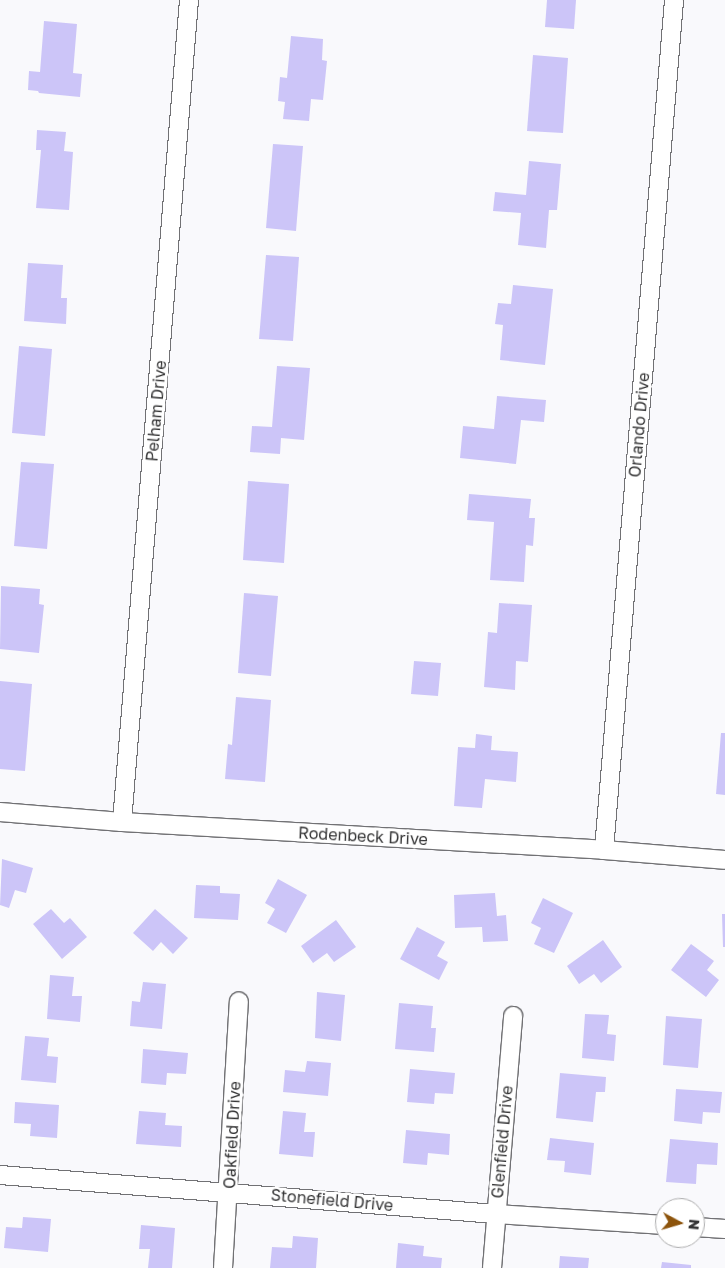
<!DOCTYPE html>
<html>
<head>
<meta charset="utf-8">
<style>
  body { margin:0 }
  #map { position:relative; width:725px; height:1268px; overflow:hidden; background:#f9f9fc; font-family:"Golos Text",sans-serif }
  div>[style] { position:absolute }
  .building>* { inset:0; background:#ccc5f8 }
  .roads { filter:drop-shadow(1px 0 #717174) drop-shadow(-1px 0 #717174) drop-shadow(0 1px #717174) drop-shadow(0 -1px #717174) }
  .street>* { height:18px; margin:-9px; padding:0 9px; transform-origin:9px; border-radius:9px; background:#fff }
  span { translate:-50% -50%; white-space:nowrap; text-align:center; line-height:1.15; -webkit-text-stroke:5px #fff; paint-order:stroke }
  .street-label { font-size:16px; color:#333334 }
  .north { position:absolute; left:655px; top:1198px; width:50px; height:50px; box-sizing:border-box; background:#fff; border:1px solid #adadae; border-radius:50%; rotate:96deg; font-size:14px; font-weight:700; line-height:20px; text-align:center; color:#333334 }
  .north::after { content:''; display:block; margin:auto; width:18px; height:22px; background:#8d540c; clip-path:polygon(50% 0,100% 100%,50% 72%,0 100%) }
</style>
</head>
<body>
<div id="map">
  <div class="building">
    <div style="clip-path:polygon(547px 0,576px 0,574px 29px,545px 27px)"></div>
    <div style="clip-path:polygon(44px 21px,77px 24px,73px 73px,82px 74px,80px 97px,39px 93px,38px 91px,28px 90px,29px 71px,40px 72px)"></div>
    <div style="clip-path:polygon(291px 36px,323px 39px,322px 60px,327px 61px,323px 100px,311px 99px,309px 121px,283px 119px,285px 102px,278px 101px,280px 77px,287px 78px)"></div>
    <div style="clip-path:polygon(533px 55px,568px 58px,563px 133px,527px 131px)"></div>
    <div style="clip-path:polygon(37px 130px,66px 132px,64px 151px,73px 152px,69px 210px,36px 208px,41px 150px,36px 150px)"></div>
    <div style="clip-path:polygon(273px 144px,303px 146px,296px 231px,266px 228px)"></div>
    <div style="clip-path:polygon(529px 161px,561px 164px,557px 210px,549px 210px,546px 248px,518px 245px,521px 213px,493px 211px,495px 192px,526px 195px)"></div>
    <div style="clip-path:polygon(266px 255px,299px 257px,293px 341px,259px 339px)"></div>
    <div style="clip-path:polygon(28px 263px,63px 265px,61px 298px,67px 298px,66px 324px,24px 321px)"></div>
    <div style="clip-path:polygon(513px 285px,553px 289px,545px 365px,500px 360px,503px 325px,495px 324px,498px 303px,511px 304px)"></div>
    <div style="clip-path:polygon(19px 346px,52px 349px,45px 436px,12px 433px)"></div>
    <div style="clip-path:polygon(277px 366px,310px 368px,304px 440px,281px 438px,280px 454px,250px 452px,252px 426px,272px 427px)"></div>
    <div style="clip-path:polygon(497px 396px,546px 400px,544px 422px,521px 420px,516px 464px,460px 458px,463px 426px,494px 429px)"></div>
    <div style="clip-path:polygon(21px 462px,54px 464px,47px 549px,14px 546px)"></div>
    <div style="clip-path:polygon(248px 481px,289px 484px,284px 563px,243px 560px)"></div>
    <div style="clip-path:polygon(469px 494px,531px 499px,529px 518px,535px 518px,533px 546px,526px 545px,524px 582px,490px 580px,494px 522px,467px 520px)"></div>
    <div style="clip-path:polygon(1px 586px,40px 589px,39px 604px,44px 605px,39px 653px,0 649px)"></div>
    <div style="clip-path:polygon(244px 593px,278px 596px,271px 676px,238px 673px)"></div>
    <div style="clip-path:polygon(499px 603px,532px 605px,528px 662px,516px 661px,515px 690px,484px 687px,488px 632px,497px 633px)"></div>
    <div style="clip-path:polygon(414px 661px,441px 663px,438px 696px,411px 694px)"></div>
    <div style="clip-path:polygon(0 681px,32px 684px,25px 771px,0 769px)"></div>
    <div style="clip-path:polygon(236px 697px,271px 700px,265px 782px,225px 779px,228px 744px,232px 745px)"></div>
    <div style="clip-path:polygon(721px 733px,725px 733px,725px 795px,716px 794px)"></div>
    <div style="clip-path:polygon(476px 734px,492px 736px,491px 750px,518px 752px,516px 782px,485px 779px,482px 808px,454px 806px,458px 747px,475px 748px)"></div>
    <div style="clip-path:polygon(2px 859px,33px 868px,26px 893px,15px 890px,9px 908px,0 905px)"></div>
    <div style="clip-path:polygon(278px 879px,307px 895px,286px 933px,267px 923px,275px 909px,265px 903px)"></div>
    <div style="clip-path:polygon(196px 885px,220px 886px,220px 893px,240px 894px,238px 920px,194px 918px)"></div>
    <div style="clip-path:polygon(495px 893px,497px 916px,506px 915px,508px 941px,483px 942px,482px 927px,455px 928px,454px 895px)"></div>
    <div style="clip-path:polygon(543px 898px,573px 913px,554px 953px,534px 944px,541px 928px,531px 923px)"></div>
    <div style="clip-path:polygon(51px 909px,64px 923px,70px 918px,87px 937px,62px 959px,33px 924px)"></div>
    <div style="clip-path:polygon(155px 909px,188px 938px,173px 954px,161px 942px,153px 951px,133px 933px)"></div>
    <div style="clip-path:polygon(722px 914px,725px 914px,725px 947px,723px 947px)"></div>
    <div style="clip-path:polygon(336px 920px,356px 947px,334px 962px,327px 953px,313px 963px,301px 946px)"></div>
    <div style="clip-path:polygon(417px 927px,445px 942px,437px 956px,448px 962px,439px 980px,400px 959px)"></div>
    <div style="clip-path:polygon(603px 940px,622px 967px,601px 983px,594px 974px,579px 984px,567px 966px)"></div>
    <div style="clip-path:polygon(691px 944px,714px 961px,707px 970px,719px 980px,706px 997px,671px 970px)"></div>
    <div style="clip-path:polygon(50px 975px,74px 977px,72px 996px,82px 996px,80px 1022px,47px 1019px)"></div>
    <div style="clip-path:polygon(143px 982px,166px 984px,162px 1029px,130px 1026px,132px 1001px,140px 1002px)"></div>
    <div style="clip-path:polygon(317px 992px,345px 995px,341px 1041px,315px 1038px)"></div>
    <div style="clip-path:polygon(399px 1003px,433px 1006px,431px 1028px,436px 1028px,434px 1052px,395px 1049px)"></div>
    <div style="clip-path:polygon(585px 1014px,609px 1015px,607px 1034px,616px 1035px,614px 1061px,582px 1058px)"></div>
    <div style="clip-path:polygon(666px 1016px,702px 1019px,698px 1068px,663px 1065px)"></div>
    <div style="clip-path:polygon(25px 1036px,49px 1038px,47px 1056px,58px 1057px,56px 1083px,21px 1080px)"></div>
    <div style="clip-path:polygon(143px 1049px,188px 1053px,186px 1074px,167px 1073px,166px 1085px,141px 1083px)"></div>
    <div style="clip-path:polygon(307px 1061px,331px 1063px,328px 1096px,283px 1092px,285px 1070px,305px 1072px)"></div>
    <div style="clip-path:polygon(410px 1069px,455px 1073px,453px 1094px,435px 1093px,434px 1104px,407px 1102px)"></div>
    <div style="clip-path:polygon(560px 1073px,606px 1077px,605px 1092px,596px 1092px,593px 1122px,556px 1118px)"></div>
    <div style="clip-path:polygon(676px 1089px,722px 1092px,720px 1113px,703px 1112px,702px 1124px,674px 1121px)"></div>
    <div style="clip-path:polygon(15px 1102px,59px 1105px,57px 1138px,30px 1136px,31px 1124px,14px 1123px)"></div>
    <div style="clip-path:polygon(139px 1111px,166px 1113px,165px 1125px,182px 1126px,181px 1147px,136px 1144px)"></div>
    <div style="clip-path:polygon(283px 1111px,306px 1113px,304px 1132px,315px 1132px,313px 1157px,279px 1154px)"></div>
    <div style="clip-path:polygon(406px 1130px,450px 1134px,449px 1155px,428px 1153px,427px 1165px,403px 1163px)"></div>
    <div style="clip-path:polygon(550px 1138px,594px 1143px,591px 1175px,564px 1172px,565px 1161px,547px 1160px)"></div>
    <div style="clip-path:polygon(670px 1139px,718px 1143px,717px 1165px,697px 1164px,696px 1184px,666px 1182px)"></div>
    <div style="clip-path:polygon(23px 1217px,51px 1219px,48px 1252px,4px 1248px,6px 1227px,22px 1228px)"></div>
    <div style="clip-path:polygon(141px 1225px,175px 1228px,172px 1268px,148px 1268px,150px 1249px,139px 1249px)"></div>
    <div style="clip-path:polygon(293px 1236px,318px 1238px,316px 1268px,270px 1268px,272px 1247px,292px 1248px)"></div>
    <div style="clip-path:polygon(398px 1243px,424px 1246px,423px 1256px,442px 1258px,441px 1268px,396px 1268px)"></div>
    <div style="clip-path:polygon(560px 1256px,589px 1258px,588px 1268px,559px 1268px)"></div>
    <div style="clip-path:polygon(662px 1262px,691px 1265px,691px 1268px,661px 1268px)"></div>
  </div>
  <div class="roads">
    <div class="street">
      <div style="left:0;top:812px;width:122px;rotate:4.7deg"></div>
      <div style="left:122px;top:822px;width:483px;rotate:3.3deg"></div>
      <div style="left:604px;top:850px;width:121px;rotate:4.7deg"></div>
      <div style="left:122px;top:822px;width:825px;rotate:-85.34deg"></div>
      <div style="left:604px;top:850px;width:853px;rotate:-85.29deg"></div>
      <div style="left:0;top:1175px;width:498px;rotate:4.5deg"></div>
      <div style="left:496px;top:1214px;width:169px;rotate:3.7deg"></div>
      <div style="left:695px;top:1227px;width:30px;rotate:4deg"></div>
      <div style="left:223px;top:1268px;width:267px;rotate:-86.6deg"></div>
      <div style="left:492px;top:1268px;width:253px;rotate:-85.2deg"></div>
    </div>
  </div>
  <div class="street-label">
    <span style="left:156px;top:411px;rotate:-85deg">Pelham Drive</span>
    <span style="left:639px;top:425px;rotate:-85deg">Orlando Drive</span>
    <span style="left:363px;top:836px;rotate:3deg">Rodenbeck Drive</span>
    <span style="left:232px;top:1135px;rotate:-87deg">Oakfield Drive</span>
    <span style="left:502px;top:1142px;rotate:-85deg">Glenfield Drive</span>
    <span style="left:332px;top:1200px;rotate:5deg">Stonefield Drive</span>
  </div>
  <div class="north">N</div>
</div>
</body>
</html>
